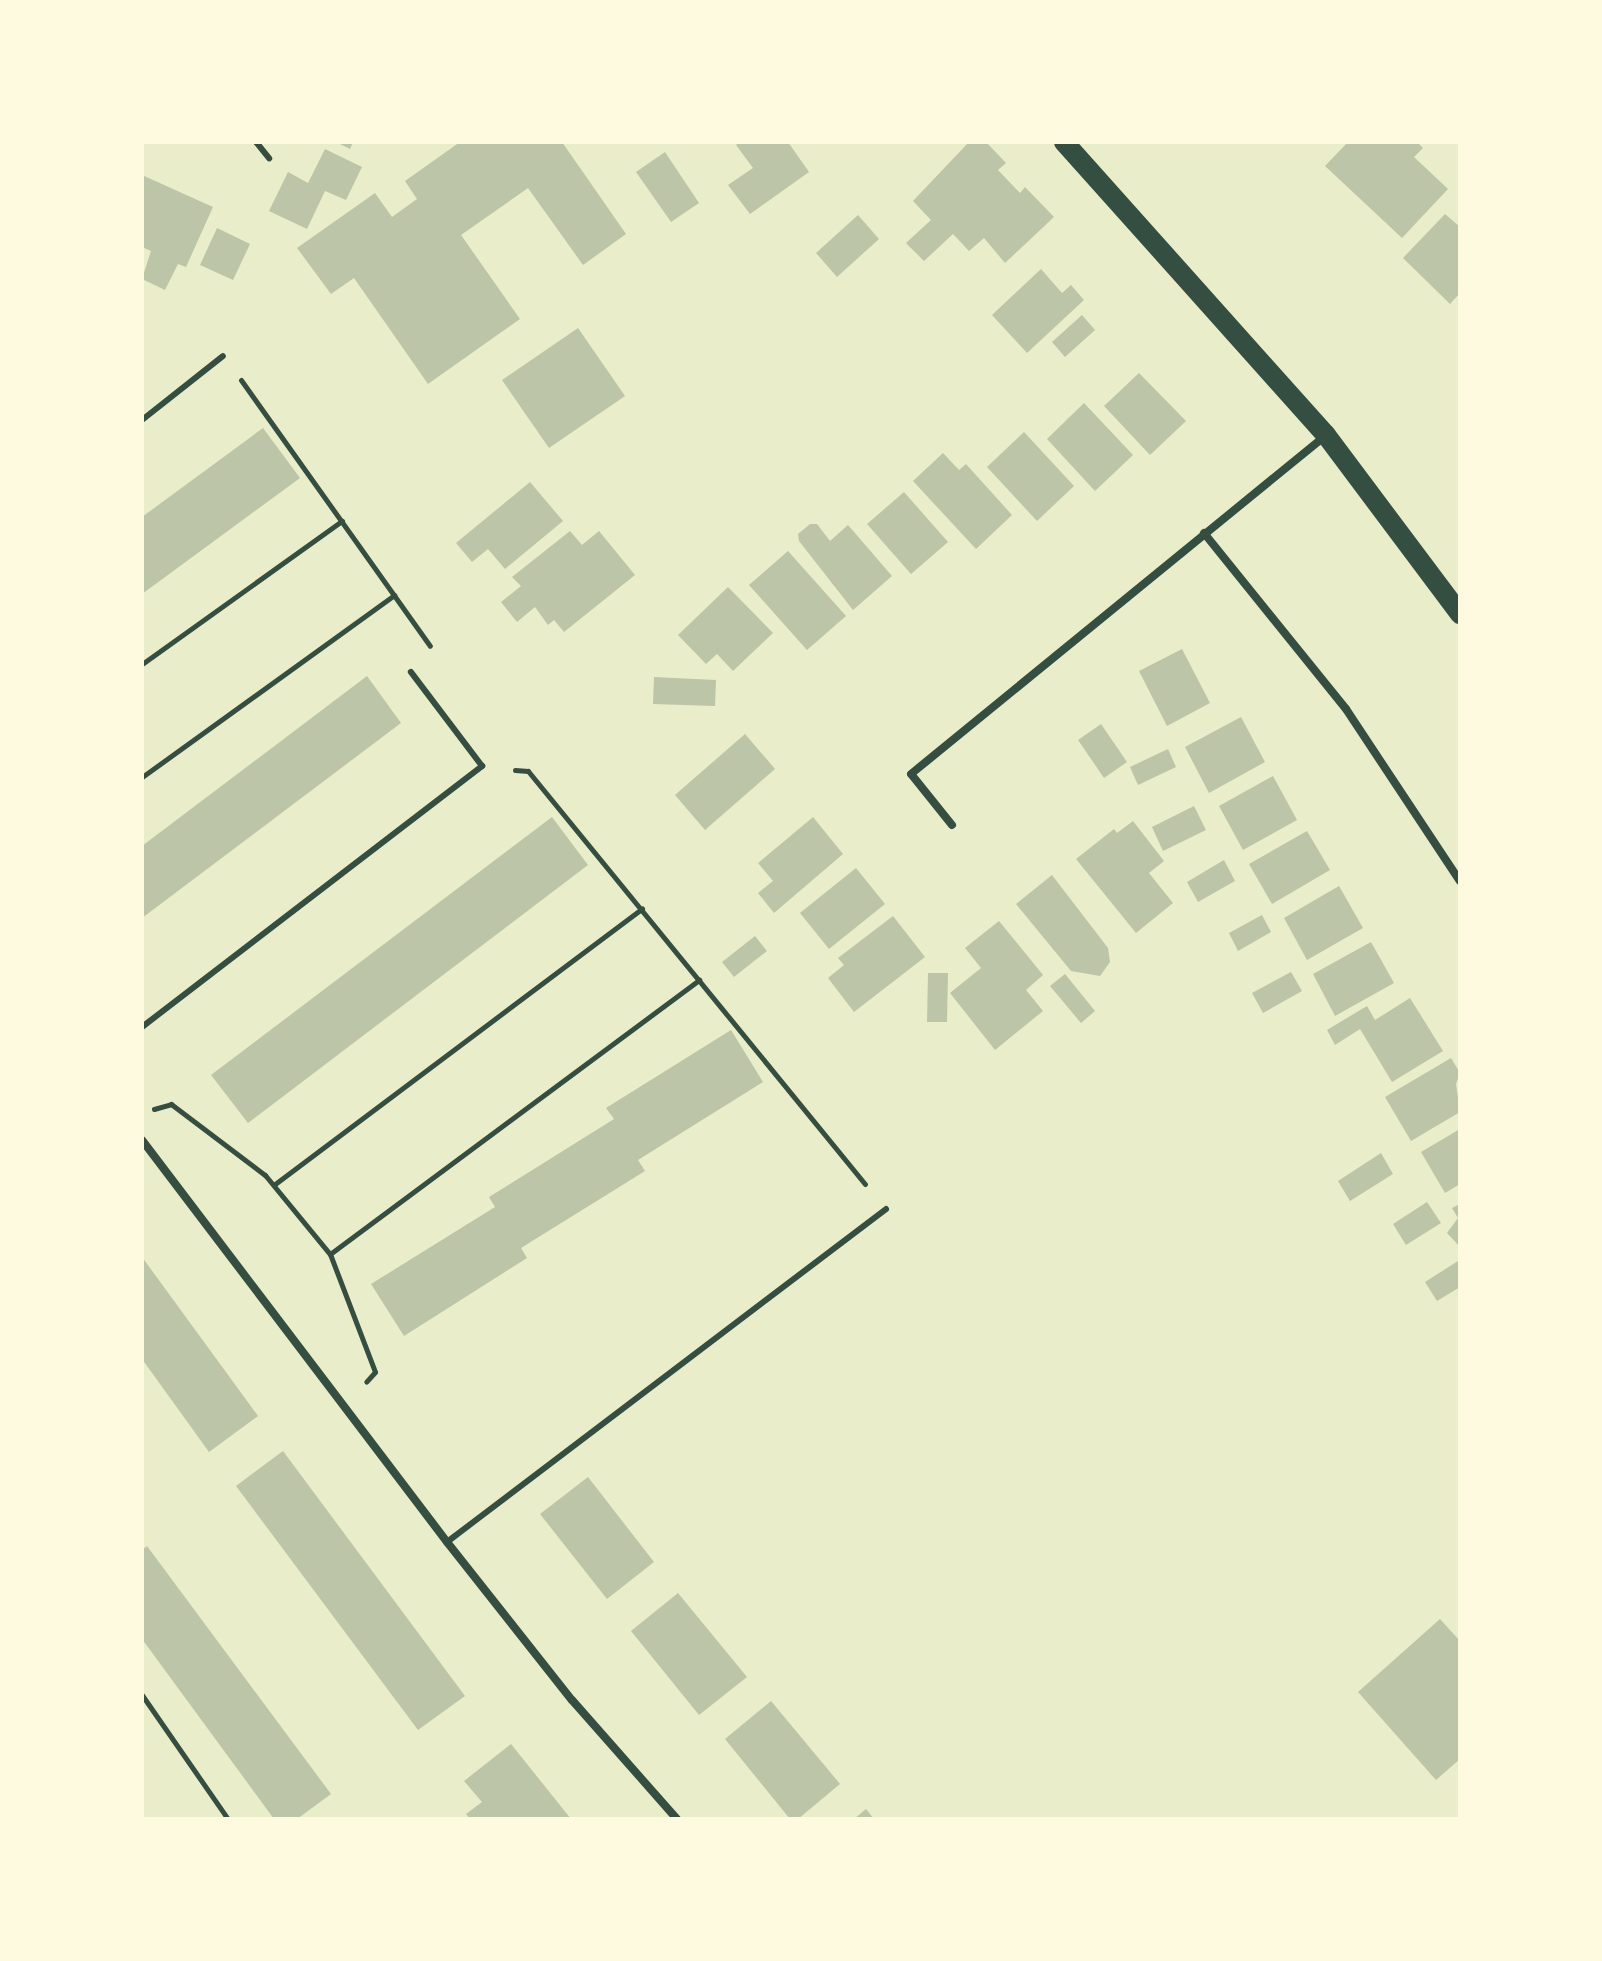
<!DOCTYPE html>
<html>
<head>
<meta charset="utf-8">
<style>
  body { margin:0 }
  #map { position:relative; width:1602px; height:1961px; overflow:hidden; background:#e9edc9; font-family:Commissioner,sans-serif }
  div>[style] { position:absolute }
  .building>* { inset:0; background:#bcc5a7 }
  .path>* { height:5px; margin:-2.5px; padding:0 2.5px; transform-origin:2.5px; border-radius:2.5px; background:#344e41 }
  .service>* { height:6px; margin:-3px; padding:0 3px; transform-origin:3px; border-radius:3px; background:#344e41 }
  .minor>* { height:8px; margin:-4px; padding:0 4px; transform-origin:4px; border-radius:4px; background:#344e41 }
  .primary>* { height:20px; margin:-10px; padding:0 10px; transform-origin:10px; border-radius:10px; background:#344e41 }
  span { translate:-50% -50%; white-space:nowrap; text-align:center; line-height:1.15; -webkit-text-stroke:7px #fefae0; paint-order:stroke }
  .frame { position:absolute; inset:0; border:144px solid #fefae0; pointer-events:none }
</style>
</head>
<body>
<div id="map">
  <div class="building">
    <div style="clip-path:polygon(336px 142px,353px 142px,350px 149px)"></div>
    <div style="clip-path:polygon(460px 142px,562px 142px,626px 234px,583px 265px,528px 188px,461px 235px,520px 319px,428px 384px,354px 278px,331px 294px,297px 248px,375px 193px,392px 217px,417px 199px,405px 181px)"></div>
    <div style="clip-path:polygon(740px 142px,788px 142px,809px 172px,750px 214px,728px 185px,753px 168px,736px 145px)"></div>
    <div style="clip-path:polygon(969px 142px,986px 142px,1006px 163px,998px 170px,1020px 193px,1025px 187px,1054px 217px,1005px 263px,984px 238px,969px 251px,953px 234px,924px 261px,906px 243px,931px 220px,913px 201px)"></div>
    <div style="clip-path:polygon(1348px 142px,1417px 142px,1423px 148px,1414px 157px,1448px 189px,1402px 238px,1325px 166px)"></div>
    <div style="clip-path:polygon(325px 149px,362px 167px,346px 200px,325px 191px,307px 229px,269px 211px,288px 172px,308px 183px)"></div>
    <div style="clip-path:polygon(665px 152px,699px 203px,671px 222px,636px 172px)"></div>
    <div style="clip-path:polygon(142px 175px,213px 207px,186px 267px,178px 264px,165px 290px,142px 279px,151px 251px,142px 247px)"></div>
    <div style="clip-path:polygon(1445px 214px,1460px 227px,1460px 293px,1450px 304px,1403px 258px)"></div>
    <div style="clip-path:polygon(858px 215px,879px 239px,837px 277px,816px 253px)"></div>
    <div style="clip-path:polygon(217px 228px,250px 244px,233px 280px,200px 265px)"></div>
    <div style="clip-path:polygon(1041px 269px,1062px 293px,1071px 285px,1084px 300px,1027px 353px,992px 315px)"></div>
    <div style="clip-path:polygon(1082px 315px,1095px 330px,1065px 357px,1052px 342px)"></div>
    <div style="clip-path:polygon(578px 328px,625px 396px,549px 448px,502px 380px)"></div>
    <div style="clip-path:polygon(1139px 373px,1186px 421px,1150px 455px,1104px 406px)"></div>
    <div style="clip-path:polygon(1084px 403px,1133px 455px,1095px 491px,1047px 439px)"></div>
    <div style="clip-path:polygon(263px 428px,300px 478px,142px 594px,142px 517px)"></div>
    <div style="clip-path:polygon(1024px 432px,1074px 486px,1037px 521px,987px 467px)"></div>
    <div style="clip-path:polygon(943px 453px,959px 470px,966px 464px,1012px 515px,976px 549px,913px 481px)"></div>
    <div style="clip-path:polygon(530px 482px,563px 521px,505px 569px,488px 549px,472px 562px,456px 543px)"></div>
    <div style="clip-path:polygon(904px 492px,948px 542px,911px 574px,867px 524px)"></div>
    <div style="clip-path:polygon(810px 524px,817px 524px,830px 541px,848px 525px,892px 576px,853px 610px,799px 541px,798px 534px)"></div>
    <div style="clip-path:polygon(570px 531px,582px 545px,599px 531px,635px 575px,564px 632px,554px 620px,548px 625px,535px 607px,517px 622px,501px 602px,521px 586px,512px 577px)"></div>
    <div style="clip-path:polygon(788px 551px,846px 616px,807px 650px,749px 585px)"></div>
    <div style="clip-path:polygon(728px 587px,773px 633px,733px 671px,717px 654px,706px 664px,678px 635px)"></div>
    <div style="clip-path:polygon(1182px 649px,1210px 703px,1167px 726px,1139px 671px)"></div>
    <div style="clip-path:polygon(367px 676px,401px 723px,142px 918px,142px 846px)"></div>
    <div style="clip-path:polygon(654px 677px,716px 680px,715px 706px,653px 704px)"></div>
    <div style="clip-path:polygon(1241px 717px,1265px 762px,1209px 793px,1185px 747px)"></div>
    <div style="clip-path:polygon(1101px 724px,1127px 762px,1104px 778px,1078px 740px)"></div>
    <div style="clip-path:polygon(745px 734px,775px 769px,705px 830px,675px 795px)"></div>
    <div style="clip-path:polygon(1168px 749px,1176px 767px,1138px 785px,1130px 767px)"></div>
    <div style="clip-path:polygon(1273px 776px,1297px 820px,1243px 850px,1219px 806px)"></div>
    <div style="clip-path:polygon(1194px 806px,1206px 830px,1163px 851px,1152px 827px)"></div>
    <div style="clip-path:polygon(552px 817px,588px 865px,248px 1123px,211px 1075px)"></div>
    <div style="clip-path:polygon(813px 817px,843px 854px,774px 913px,758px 893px,773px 881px,758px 863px)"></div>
    <div style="clip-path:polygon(1133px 821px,1164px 861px,1149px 873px,1173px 903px,1136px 933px,1076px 859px,1114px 829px,1117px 833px)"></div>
    <div style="clip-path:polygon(1307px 831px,1330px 870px,1272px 904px,1249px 864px)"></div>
    <div style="clip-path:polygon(1224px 860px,1235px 881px,1198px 902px,1187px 882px)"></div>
    <div style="clip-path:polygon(856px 868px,885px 904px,829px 949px,800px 913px)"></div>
    <div style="clip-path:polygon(1052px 875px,1108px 948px,1110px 962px,1100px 976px,1071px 971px,1016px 904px)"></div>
    <div style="clip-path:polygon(1339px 886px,1363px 928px,1307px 960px,1284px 918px)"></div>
    <div style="clip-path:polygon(1262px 915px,1271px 932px,1238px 951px,1229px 933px)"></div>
    <div style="clip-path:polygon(893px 916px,925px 957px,854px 1012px,828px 978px,844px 965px,838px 958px)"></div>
    <div style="clip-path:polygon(999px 921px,1043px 975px,1026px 990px,1043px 1011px,995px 1050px,950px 993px,981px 968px,965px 948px)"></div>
    <div style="clip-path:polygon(755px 936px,767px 951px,734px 977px,722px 962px)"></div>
    <div style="clip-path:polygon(1371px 942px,1394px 983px,1335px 1016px,1313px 974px)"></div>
    <div style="clip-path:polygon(1291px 972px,1302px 991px,1263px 1013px,1252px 993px)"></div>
    <div style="clip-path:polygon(928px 973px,948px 973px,947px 1022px,927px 1022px)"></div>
    <div style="clip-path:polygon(1065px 974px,1095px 1011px,1081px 1023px,1050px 986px)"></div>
    <div style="clip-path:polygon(1410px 998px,1443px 1051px,1392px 1082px,1360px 1029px,1335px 1045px,1327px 1030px,1367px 1006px,1375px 1020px)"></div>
    <div style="clip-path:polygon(731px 1030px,763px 1082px,638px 1160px,645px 1171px,521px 1248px,527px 1258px,404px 1336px,371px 1284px,495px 1207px,489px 1197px,614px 1119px,606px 1108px)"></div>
    <div style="clip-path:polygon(1451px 1058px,1460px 1073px,1456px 1084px,1460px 1112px,1411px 1141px,1385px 1097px)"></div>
    <div style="clip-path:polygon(1460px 1129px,1460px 1184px,1445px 1193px,1421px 1152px)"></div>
    <div style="clip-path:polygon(1381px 1153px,1393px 1174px,1350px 1201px,1338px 1181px)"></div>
    <div style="clip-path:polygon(1427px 1202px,1441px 1223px,1406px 1245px,1393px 1224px)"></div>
    <div style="clip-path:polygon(1460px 1204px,1460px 1247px,1447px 1233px,1458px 1218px,1452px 1208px)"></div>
    <div style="clip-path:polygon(142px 1257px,258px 1416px,209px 1452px,142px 1359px)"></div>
    <div style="clip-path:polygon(1458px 1261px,1460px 1287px,1437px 1301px,1425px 1282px)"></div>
    <div style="clip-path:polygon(283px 1451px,465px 1696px,418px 1730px,236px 1486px)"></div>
    <div style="clip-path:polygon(588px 1477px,654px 1562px,607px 1599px,540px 1514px)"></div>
    <div style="clip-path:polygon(147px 1546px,331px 1794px,297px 1819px,274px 1819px,142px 1639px,142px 1550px)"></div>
    <div style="clip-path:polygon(678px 1593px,747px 1677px,699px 1715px,631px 1631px)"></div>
    <div style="clip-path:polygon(1440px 1619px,1460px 1641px,1460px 1759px,1436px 1780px,1358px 1692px)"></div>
    <div style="clip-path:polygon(771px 1701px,840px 1784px,798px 1819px,790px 1819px,725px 1739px)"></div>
    <div style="clip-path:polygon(511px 1744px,571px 1819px,470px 1819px,466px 1814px,482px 1802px,464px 1781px)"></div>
    <div style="clip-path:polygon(866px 1809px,874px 1819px,854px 1819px)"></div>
  </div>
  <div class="path">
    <div style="left:241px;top:380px;width:326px;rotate:54.6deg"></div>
    <div style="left:142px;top:664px;width:246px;rotate:-35.6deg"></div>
    <div style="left:515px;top:770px;width:13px;rotate:4deg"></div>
    <div style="left:528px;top:771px;width:533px;rotate:50.79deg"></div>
    <div style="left:142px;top:777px;width:311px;rotate:-35.8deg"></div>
    <div style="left:154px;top:1109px;width:18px;rotate:-16deg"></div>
    <div style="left:171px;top:1104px;width:118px;rotate:37.1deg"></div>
    <div style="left:265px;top:1175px;width:102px;rotate:50.6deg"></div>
    <div style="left:330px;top:1254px;width:126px;rotate:69.1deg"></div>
    <div style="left:375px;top:1372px;width:13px;rotate:132deg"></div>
    <div style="left:275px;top:1184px;width:459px;rotate:-36.9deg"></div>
    <div style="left:330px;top:1254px;width:460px;rotate:-36.6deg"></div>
    <div style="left:142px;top:1695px;width:151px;rotate:55.3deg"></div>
  </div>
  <div class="service">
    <div style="left:256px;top:142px;width:21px;rotate:51deg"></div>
    <div style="left:142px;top:420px;width:103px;rotate:-38.3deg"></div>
    <div style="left:142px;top:1027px;width:429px;rotate:-37.5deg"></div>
    <div style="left:482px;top:766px;width:118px;rotate:-127.1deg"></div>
    <div style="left:447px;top:1542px;width:551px;rotate:-37.18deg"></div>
  </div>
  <div class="minor">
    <div style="left:1204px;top:533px;width:226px;rotate:51.1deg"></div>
    <div style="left:1346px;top:709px;width:206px;rotate:56.5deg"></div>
    <div style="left:952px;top:825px;width:65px;rotate:-128.8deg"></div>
    <div style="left:911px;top:774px;width:534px;rotate:-39.23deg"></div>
    <div style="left:142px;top:1140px;width:505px;rotate:52.81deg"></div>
    <div style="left:447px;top:1542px;width:201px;rotate:51.7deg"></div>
    <div style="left:572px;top:1700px;width:159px;rotate:48.6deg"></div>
  </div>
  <div class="primary">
    <div style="left:1064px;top:142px;width:393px;rotate:48.2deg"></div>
    <div style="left:1326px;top:435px;width:224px;rotate:53.2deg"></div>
  </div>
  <div class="frame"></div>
</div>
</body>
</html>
